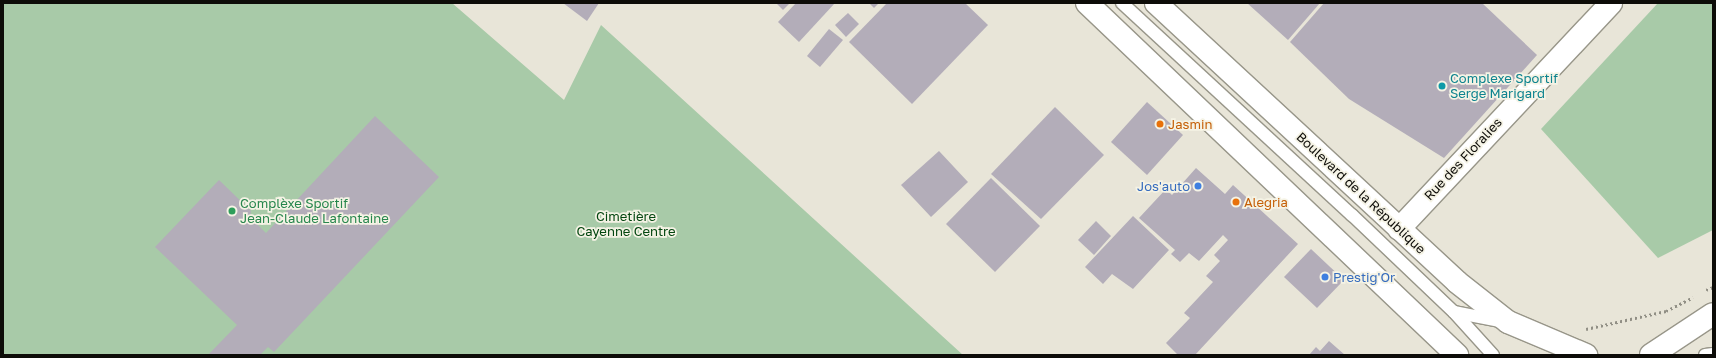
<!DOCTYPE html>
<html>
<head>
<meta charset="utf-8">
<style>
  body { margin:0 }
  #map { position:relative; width:1716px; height:358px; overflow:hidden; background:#e8e5d8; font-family:"Golos Text",sans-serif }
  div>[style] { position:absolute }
  .green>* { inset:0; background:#a8caa8 }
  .building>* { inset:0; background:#b3adb9 }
  .path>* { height:2.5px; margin-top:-1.25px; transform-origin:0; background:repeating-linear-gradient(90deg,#918f85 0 2px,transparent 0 5px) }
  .roads { filter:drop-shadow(1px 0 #989689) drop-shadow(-1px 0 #989689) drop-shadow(0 1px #989689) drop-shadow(0 -1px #989689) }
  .lane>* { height:12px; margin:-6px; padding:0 6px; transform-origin:6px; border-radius:6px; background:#fff }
  .street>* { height:22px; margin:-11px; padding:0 11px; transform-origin:11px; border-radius:11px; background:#fff }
  .secondary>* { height:22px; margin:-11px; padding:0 11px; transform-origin:11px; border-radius:11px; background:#fff }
  .dots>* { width:11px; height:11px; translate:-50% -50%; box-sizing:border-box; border:2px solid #f5f3e5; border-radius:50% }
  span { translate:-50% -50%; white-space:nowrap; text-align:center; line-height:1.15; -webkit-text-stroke:3.5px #f5f3e5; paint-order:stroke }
  .culture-label { font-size:13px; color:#0d838f }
  .left { translate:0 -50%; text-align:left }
  .food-label { font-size:13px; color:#c56008 }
  .street-label { font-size:13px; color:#0d0c08 }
  .shop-label { font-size:13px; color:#366cbe }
  .right { translate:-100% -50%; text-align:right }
  .leisure-label { font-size:13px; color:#27864d }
  .park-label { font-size:13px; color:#02460f }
  .frame { position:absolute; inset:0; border:4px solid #0d0c08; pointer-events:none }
</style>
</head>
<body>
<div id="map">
  <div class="green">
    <div style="clip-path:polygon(3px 3px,452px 3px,564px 100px,601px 25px,963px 355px,3px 355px)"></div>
    <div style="clip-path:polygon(1658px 3px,1713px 3px,1713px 230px,1658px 258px,1541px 129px)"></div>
  </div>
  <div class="building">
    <div style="clip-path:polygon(563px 3px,599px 3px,587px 21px)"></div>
    <div style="clip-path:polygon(776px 3px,790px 3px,783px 10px)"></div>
    <div style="clip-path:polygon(796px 3px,835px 3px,799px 42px,778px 22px)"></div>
    <div style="clip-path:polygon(869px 3px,879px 3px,874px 8px)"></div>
    <div style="clip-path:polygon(887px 3px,965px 3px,988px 25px,912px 104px,849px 42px)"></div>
    <div style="clip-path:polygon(1247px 3px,1320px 3px,1288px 40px)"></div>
    <div style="clip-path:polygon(1324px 3px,1482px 3px,1537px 55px,1444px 158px,1349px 99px,1290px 42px)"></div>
    <div style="clip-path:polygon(848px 13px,859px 24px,846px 37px,835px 25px)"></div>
    <div style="clip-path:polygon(829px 29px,843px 40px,820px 67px,807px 56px)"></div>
    <div style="clip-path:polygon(1147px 102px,1183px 135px,1147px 175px,1111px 142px)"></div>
    <div style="clip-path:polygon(1055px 107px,1104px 155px,1041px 219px,991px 174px)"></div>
    <div style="clip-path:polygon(375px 116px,439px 177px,274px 352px,268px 347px,260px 355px,208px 355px,237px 325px,155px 247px,219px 180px,251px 211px,250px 217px,266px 233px)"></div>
    <div style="clip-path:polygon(939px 151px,968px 182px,931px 217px,901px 185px)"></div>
    <div style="clip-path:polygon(1196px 168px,1225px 194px,1233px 185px,1298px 244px,1195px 355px,1178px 355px,1166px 343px,1190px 318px,1184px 313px,1213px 282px,1206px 276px,1220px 261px,1214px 255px,1228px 240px,1223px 235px,1199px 261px,1189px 253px,1180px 262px,1171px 254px,1175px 250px,1139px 218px,1166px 189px,1172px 195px)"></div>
    <div style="clip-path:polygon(991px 178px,1040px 226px,995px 272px,946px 224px)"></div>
    <div style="clip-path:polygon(1133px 216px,1169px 250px,1133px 289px,1112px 274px,1103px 284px,1085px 267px)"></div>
    <div style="clip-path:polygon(1096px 221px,1111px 236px,1094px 255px,1078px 240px)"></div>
    <div style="clip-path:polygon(1311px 249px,1344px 280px,1317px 308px,1284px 277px)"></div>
    <div style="clip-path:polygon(1329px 341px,1345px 355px,1309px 355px,1316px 347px,1320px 351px)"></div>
  </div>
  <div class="path">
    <div style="left:1706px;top:290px;width:8px;rotate:-23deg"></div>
    <div style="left:1586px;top:329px;width:82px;rotate:-12.7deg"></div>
    <div style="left:1666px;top:311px;width:30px;rotate:-27deg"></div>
  </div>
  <div class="roads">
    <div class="lane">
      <div style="left:1122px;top:3px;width:313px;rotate:42.7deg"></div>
      <div style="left:1352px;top:215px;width:141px;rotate:43.6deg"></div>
      <div style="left:1454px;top:312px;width:58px;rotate:47.8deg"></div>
      <div style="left:1454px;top:312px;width:47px;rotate:11.1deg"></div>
      <div style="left:1705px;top:355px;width:8px;rotate:-7deg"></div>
    </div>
    <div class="street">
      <div style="left:1399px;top:229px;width:310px;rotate:-46.8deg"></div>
    </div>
    <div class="secondary">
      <div style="left:1087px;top:3px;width:511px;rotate:43.57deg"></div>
      <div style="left:1156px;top:3px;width:410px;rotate:42.8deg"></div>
      <div style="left:1457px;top:282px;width:65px;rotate:38.1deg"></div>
      <div style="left:1508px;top:322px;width:85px;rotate:22.9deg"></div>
      <div style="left:1651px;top:355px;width:74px;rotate:-33.5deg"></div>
    </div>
  </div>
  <div class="dots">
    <div style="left:1442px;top:86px;background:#0f9aa8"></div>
    <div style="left:1160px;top:124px;background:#e8710a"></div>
    <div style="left:1198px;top:186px;background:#3f7fe0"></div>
    <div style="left:1236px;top:202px;background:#e8710a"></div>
    <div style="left:232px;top:211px;background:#2e9e5b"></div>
    <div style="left:1325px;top:277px;background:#3f7fe0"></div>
  </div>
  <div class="culture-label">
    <span class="left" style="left:1450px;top:86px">Complexe Sportif<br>Serge Marigard</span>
  </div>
  <div class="food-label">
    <span class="left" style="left:1168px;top:124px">Jasmin</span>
    <span class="left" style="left:1244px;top:202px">Alegria</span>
  </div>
  <div class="street-label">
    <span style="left:1463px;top:159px;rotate:-47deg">Rue des Floralies</span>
    <span style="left:1361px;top:193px;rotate:43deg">Boulevard de la République</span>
  </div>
  <div class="shop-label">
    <span class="right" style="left:1190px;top:186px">Jos'auto</span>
    <span class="left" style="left:1333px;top:277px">Prestig'Or</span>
  </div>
  <div class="leisure-label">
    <span class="left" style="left:240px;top:211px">Complèxe Sportif<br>Jean-Claude Lafontaine</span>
  </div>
  <div class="park-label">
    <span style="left:626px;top:224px">Cimetière<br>Cayenne Centre</span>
  </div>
  <div class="frame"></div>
</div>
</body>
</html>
